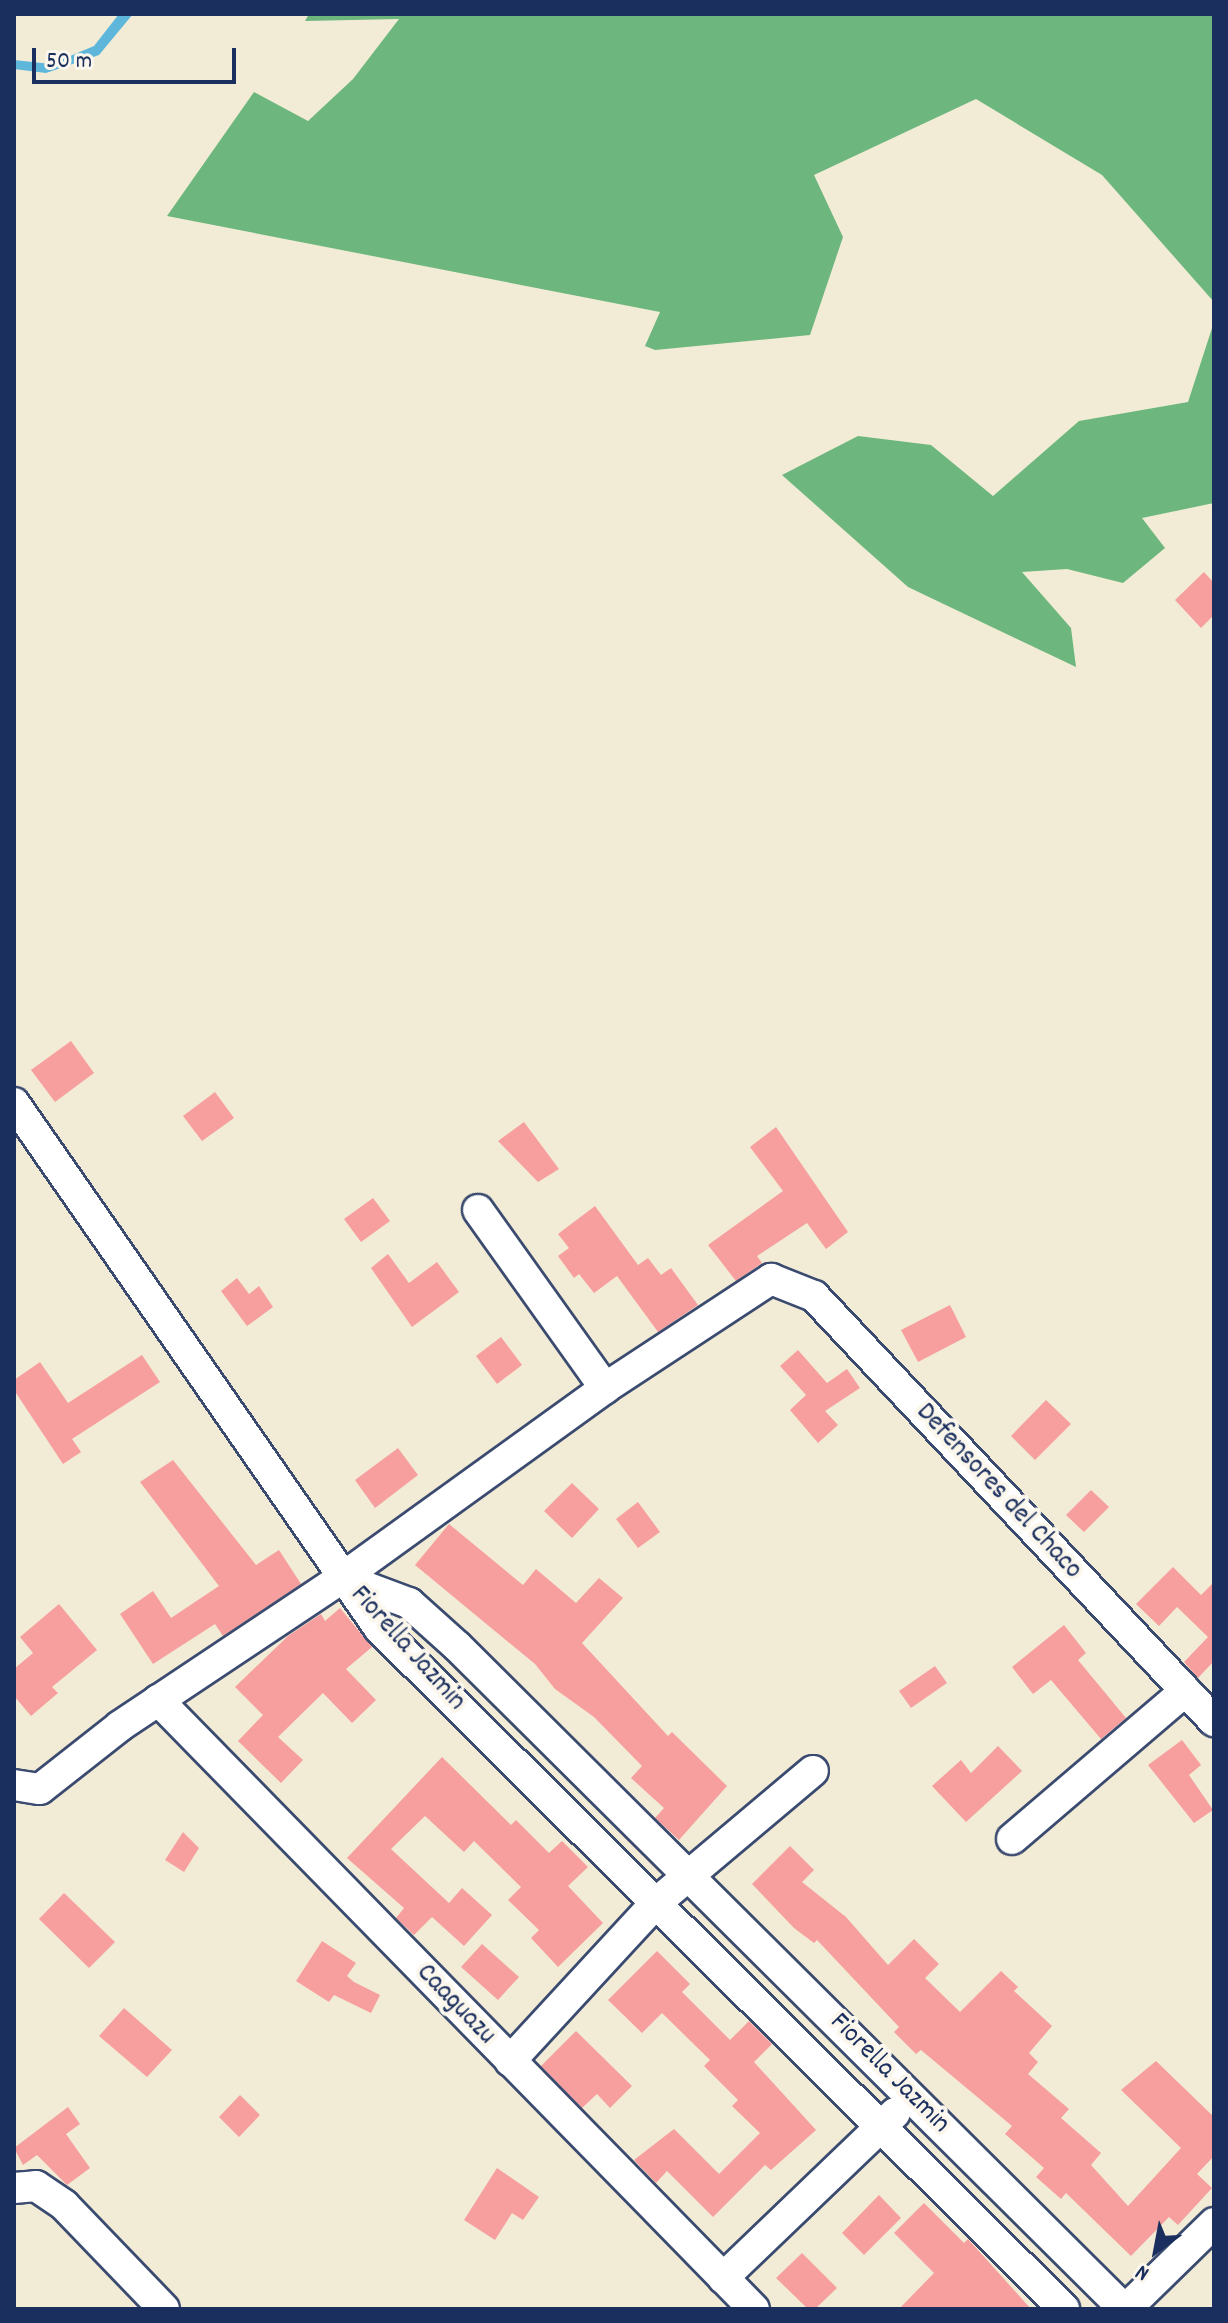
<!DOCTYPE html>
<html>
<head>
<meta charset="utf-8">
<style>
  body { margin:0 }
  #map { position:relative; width:1228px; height:2323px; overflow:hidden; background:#f2ecd6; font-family:Dekko,sans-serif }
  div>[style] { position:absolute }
  .forest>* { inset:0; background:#6db77e }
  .water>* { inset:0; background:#5eb6db }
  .building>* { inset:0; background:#f69f9e }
  .roads { filter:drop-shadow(2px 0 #3b4b70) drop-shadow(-2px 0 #3b4b70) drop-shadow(0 2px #3b4b70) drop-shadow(0 -2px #3b4b70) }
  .street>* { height:30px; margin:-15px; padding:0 15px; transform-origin:15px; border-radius:15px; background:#fff }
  span { translate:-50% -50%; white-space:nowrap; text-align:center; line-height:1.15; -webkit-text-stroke:8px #fbf7ec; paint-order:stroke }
  .street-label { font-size:28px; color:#1b2f5e }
  .frame { position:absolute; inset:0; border:16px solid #1b2f5e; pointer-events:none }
  .north { position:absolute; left:1116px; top:2211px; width:80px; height:80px; -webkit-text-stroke:6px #fbf7ec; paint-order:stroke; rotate:212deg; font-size:22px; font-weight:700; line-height:32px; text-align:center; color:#1b2f5e }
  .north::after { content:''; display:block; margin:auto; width:28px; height:36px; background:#1b2f5e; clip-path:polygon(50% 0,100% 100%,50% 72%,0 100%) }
  .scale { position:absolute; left:32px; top:48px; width:204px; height:36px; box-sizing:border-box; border:4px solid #1b2f5e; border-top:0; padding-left:10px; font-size:24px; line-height:28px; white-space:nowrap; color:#1b2f5e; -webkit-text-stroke:6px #fbf7ec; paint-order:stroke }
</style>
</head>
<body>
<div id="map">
  <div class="forest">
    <div style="clip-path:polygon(309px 14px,1214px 14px,1214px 302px,1102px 175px,976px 99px,814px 175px,843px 237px,810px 335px,655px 350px,645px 346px,660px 312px,167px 216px,254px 92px,308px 121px,353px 79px,399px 19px,305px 21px)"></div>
    <div style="clip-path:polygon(1214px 322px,1214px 503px,1142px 518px,1165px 548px,1123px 583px,1067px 569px,1022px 572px,1071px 628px,1076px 667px,908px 587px,782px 475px,858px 436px,931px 445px,993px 496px,1079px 421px,1188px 402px)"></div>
  </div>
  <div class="water">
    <div style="clip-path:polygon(119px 14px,133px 14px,99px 55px,46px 73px,14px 69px,14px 60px,51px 64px,94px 46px)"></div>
  </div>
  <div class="building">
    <div style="clip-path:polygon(1204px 572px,1214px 583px,1214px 615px,1201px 628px,1175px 600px)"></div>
    <div style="clip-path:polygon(71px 1041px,94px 1073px,55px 1102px,31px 1070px)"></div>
    <div style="clip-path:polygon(215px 1092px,234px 1118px,202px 1141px,183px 1116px)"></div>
    <div style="clip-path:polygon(524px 1122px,559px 1169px,538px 1182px,498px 1141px)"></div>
    <div style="clip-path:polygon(776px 1127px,848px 1232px,826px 1249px,807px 1223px,757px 1256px,762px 1263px,736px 1281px,708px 1245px,783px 1191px,750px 1147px)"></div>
    <div style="clip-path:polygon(373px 1198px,390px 1221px,361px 1242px,344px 1219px)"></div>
    <div style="clip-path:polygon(595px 1206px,638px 1265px,648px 1258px,661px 1275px,671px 1268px,698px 1305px,658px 1332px,617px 1276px,594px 1293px,579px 1274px,574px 1278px,558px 1256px,569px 1248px,558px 1234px)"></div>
    <div style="clip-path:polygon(388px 1254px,409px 1283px,437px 1262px,459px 1292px,412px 1327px,371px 1268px)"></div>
    <div style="clip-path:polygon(237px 1278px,249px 1294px,259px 1286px,273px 1307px,247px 1326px,221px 1291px)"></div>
    <div style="clip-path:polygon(950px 1305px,966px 1337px,918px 1362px,901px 1330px)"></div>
    <div style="clip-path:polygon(501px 1337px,522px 1365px,497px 1384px,476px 1356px)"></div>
    <div style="clip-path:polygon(798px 1350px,827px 1383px,847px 1369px,860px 1388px,825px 1411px,838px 1425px,818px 1443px,790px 1410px,806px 1395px,780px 1366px)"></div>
    <div style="clip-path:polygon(142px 1355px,160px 1382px,72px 1439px,81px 1452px,63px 1464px,14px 1390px,14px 1380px,40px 1362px,68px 1403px)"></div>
    <div style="clip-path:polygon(1046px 1400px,1071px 1424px,1035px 1460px,1011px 1436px)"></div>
    <div style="clip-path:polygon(398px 1448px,418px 1475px,375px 1508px,355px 1480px)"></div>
    <div style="clip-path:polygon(173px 1460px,256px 1565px,279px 1550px,301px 1584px,223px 1636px,215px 1624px,153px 1664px,120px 1614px,153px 1591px,171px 1618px,219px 1586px,140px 1482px)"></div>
    <div style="clip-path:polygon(572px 1483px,599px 1509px,572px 1538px,544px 1511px)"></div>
    <div style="clip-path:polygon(1091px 1490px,1109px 1507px,1084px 1532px,1066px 1515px)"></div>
    <div style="clip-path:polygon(638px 1502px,660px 1532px,638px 1548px,616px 1519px)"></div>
    <div style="clip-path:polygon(449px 1524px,523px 1585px,536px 1569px,576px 1603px,599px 1578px,623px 1598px,582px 1643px,668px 1736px,672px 1732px,727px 1786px,679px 1840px,655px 1818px,664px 1808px,631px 1778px,642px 1766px,594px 1717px,555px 1689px,535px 1664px,415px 1565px)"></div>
    <div style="clip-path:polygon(1173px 1567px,1201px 1595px,1214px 1582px,1214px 1661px,1198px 1678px,1184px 1662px,1208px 1637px,1177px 1607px,1159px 1626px,1136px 1604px)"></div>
    <div style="clip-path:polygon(59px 1604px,97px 1650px,52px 1687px,58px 1693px,31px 1716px,14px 1696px,14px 1669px,33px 1653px,20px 1637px)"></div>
    <div style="clip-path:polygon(340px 1608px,372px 1647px,346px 1669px,376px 1700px,352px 1723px,323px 1693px,278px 1737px,303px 1760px,281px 1783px,238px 1741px,263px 1715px,235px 1687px,288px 1636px,321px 1614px,325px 1621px)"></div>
    <div style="clip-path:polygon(1064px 1625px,1086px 1653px,1078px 1660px,1126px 1718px,1101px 1739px,1051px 1680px,1033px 1694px,1012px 1667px)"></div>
    <div style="clip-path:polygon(935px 1666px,947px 1683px,911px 1708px,899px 1691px)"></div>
    <div style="clip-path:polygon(1182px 1740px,1201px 1765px,1189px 1775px,1213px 1810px,1194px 1823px,1148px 1765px)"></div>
    <div style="clip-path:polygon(998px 1746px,1022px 1771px,966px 1822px,932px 1786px,961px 1760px,971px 1773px)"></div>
    <div style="clip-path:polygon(442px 1757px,511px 1825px,516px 1820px,549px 1853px,562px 1841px,588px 1867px,568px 1886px,603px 1923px,558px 1967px,531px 1938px,539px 1930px,508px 1900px,521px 1887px,474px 1841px,464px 1852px,425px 1816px,391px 1849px,449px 1903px,462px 1888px,492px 1915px,464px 1946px,432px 1917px,414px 1935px,396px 1918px,404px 1908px,347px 1858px)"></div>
    <div style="clip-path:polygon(183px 1832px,199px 1848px,184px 1872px,165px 1860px)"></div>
    <div style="clip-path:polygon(790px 1846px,814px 1870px,802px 1882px,846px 1917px,888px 1965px,914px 1939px,939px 1964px,925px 1978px,960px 2012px,1001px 1971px,1018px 1987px,1014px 1991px,1052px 2026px,1029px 2053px,1038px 2062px,1028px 2074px,1069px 2109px,1061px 2118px,1101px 2153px,1091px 2165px,1128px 2206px,1181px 2148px,1121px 2090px,1156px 2061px,1214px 2117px,1214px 2156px,1197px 2174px,1212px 2188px,1178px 2225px,1169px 2217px,1131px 2256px,1066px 2193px,1061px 2199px,1036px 2177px,1044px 2168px,1005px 2134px,1012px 2126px,921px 2050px,916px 2054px,894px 2032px,899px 2027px,817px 1940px,814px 1943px,794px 1928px,752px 1884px)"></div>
    <div style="clip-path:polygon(64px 1893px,115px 1942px,89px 1968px,39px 1919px)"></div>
    <div style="clip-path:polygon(322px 1941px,356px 1963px,347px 1976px,354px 1982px,380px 1995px,371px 2013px,334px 1995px,329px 2002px,296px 1981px)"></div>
    <div style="clip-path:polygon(482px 1944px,519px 1977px,498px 2000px,461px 1967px)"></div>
    <div style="clip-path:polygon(657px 1951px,690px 1984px,682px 1992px,730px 2040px,749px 2021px,772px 2044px,754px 2062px,816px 2130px,771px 2170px,765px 2165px,713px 2217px,667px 2171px,656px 2183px,634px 2160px,674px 2129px,719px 2174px,760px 2133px,732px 2106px,738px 2100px,704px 2066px,710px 2060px,662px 2013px,642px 2033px,608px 2000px)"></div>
    <div style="clip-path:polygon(124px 2008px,172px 2050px,147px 2077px,99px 2036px)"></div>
    <div style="clip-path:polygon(576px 2031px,632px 2086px,610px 2108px,597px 2094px,582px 2108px,541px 2066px)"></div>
    <div style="clip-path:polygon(240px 2095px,260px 2115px,239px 2137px,219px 2117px)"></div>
    <div style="clip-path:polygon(68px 2107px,80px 2124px,66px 2134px,90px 2168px,67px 2185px,37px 2155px,23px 2165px,14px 2148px)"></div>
    <div style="clip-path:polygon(497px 2168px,539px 2197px,523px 2220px,512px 2213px,495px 2240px,464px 2220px)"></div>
    <div style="clip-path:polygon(879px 2195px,901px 2218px,864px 2255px,842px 2233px)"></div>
    <div style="clip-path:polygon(924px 2203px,964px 2243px,968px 2239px,1031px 2309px,899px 2309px,934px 2273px,894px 2233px)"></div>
    <div style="clip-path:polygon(802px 2253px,837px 2288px,815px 2309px,808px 2309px,776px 2278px)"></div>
  </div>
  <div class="roads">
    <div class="street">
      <div style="left:14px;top:1103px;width:639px;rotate:55.19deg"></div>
      <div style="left:379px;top:1628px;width:966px;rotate:44.83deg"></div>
      <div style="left:478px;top:1210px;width:219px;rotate:54.5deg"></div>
      <div style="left:342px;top:1578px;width:72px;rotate:20.5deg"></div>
      <div style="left:409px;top:1603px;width:64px;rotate:41.9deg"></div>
      <div style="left:457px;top:1646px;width:940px;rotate:44.83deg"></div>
      <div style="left:158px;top:1700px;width:852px;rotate:45.62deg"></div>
      <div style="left:14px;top:1785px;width:26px;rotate:9deg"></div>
      <div style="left:40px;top:1789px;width:102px;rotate:-38.2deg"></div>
      <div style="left:120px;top:1726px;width:267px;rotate:-33.7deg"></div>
      <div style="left:342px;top:1578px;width:324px;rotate:-35.8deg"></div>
      <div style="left:605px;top:1388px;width:199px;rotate:-33.3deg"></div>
      <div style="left:771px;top:1279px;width:46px;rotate:21.6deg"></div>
      <div style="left:814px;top:1296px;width:584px;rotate:46.74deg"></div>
      <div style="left:1012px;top:1839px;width:228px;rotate:-40.5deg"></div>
      <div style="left:510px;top:2061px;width:215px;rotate:-47.3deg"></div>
      <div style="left:656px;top:1903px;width:205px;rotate:-40.1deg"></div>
      <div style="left:14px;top:2188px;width:22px;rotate:-5deg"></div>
      <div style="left:36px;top:2186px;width:34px;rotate:34deg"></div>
      <div style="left:64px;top:2205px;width:144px;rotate:46.1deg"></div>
      <div style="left:723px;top:2278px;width:238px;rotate:-43.8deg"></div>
      <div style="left:1126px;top:2309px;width:123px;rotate:-44.3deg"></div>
    </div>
  </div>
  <div class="street-label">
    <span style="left:998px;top:1492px;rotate:47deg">Defensores del Chaco</span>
    <span style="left:407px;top:1649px;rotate:48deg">Fiorella Jazmin</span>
    <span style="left:455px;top:2005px;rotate:46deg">Caaguazu</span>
    <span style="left:889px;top:2074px;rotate:45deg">Fiorella Jazmin</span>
  </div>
  <div class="frame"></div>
  <div class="north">N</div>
  <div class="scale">50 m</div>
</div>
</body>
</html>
